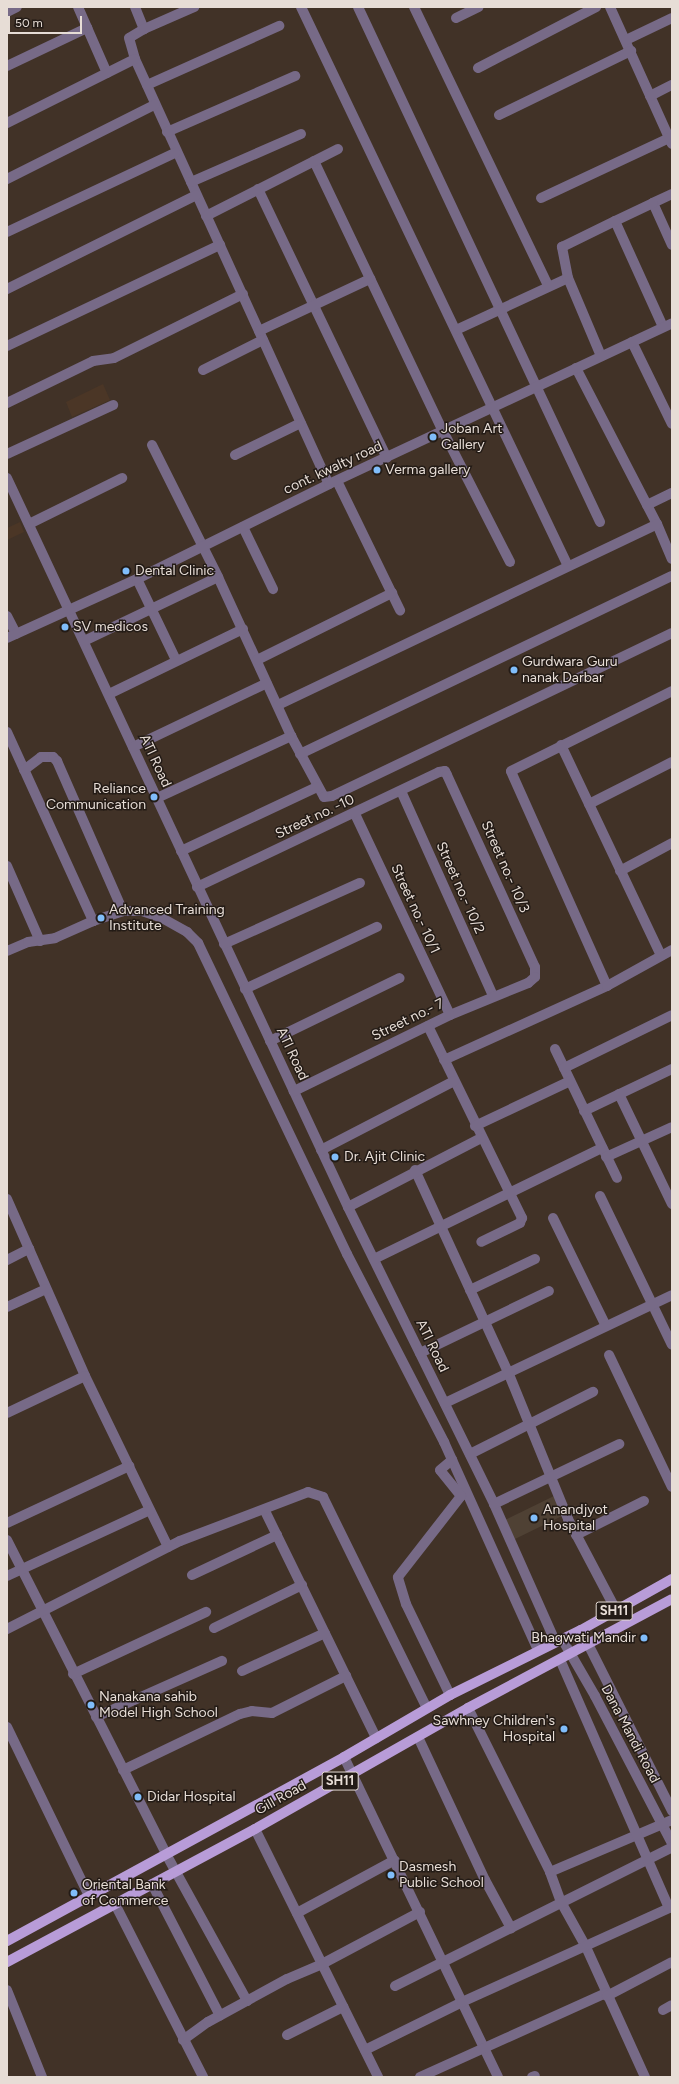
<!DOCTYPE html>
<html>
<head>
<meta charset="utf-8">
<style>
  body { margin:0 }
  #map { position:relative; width:679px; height:2084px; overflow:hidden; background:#413227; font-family:Figtree,sans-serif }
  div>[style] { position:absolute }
  .built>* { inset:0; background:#4b3626 }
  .medical>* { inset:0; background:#4f4134 }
  .minor>* { height:10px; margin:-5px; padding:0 5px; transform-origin:5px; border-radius:5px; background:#776a87 }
  .major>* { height:10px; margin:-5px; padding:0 5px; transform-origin:5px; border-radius:5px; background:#b89cd8 }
  .dots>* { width:11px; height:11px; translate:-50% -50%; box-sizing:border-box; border:2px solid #231b16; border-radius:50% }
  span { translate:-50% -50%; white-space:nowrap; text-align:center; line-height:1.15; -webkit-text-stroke:3px #231b16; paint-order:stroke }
  .shield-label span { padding:1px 3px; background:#231b16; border:1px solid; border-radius:3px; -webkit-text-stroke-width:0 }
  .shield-label { font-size:13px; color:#e7ddd6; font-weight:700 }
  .poi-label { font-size:14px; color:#e7ddd6 }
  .left { translate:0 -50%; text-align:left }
  .right { translate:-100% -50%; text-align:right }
  .street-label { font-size:14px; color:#e7ddd6 }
  .frame { position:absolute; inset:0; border:8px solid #e7ddd6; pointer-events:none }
  .scale { position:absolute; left:8px; top:16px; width:74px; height:18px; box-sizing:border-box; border:2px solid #e7ddd6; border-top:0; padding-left:5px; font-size:12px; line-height:14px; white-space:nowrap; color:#e7ddd6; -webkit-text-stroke:3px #231b16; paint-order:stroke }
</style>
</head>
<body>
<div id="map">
  <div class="built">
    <div style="clip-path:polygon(103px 384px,110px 400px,72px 417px,66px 402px)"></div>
    <div style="clip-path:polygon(20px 522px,24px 532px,7px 540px,7px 528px)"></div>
  </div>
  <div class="medical">
    <div style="clip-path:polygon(554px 1496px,562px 1516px,515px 1539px,505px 1520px)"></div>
  </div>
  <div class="minor">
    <div style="left:78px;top:7px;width:72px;rotate:66.3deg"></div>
    <div style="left:135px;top:7px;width:24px;rotate:68deg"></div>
    <div style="left:144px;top:29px;width:17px;rotate:149deg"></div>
    <div style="left:129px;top:38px;width:22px;rotate:74deg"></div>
    <div style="left:135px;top:59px;width:467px;rotate:65.5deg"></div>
    <div style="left:301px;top:7px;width:619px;rotate:64.47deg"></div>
    <div style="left:358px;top:7px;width:569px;rotate:64.83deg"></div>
    <div style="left:414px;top:7px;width:310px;rotate:64.3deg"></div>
    <div style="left:610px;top:7px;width:150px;rotate:65.7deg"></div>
    <div style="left:7px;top:12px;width:11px;rotate:-27deg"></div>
    <div style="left:456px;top:18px;width:25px;rotate:-26deg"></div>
    <div style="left:144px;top:29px;width:55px;rotate:-23.7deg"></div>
    <div style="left:626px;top:40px;width:51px;rotate:-25.6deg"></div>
    <div style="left:7px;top:66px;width:89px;rotate:-25.4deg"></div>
    <div style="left:478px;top:68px;width:133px;rotate:-27.3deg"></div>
    <div style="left:147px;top:85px;width:145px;rotate:-24.1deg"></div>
    <div style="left:650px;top:96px;width:25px;rotate:-27deg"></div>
    <div style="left:499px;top:115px;width:147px;rotate:-25.9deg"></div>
    <div style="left:7px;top:123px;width:143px;rotate:-26.6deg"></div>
    <div style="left:167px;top:132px;width:140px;rotate:-23.6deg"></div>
    <div style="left:314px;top:161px;width:299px;rotate:64.5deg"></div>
    <div style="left:443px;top:431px;width:147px;rotate:62.9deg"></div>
    <div style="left:7px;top:179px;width:165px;rotate:-26.7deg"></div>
    <div style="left:191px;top:182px;width:120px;rotate:-23.6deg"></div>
    <div style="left:258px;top:189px;width:298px;rotate:64.4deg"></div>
    <div style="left:672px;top:194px;width:21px;rotate:155deg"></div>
    <div style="left:653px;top:203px;width:46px;rotate:65.7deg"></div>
    <div style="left:541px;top:198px;width:141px;rotate:-25.1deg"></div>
    <div style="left:653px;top:203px;width:42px;rotate:154.7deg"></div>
    <div style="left:615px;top:221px;width:116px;rotate:65.6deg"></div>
    <div style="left:206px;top:216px;width:148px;rotate:-26.9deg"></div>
    <div style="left:7px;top:232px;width:186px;rotate:-25.2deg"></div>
    <div style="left:7px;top:289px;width:211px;rotate:-26.4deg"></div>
    <div style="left:456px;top:330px;width:123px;rotate:-24.9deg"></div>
    <div style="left:259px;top:331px;width:123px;rotate:-25.1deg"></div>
    <div style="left:632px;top:342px;width:91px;rotate:64deg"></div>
    <div style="left:7px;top:346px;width:236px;rotate:-25.4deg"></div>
    <div style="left:601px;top:356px;width:85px;rotate:-112.9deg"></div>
    <div style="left:568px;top:278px;width:32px;rotate:-101deg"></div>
    <div style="left:562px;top:247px;width:59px;rotate:-26.1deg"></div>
    <div style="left:576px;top:368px;width:176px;rotate:62.6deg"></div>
    <div style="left:657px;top:524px;width:38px;rotate:67deg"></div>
    <div style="left:203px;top:370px;width:67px;rotate:-26.6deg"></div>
    <div style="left:7px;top:403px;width:96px;rotate:-26deg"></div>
    <div style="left:93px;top:361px;width:21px;rotate:-8deg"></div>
    <div style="left:114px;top:358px;width:144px;rotate:-26.4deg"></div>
    <div style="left:152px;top:445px;width:148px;rotate:63.4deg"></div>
    <div style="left:218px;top:577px;width:175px;rotate:65.3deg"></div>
    <div style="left:291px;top:736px;width:69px;rotate:61.6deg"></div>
    <div style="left:324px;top:797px;width:8px;rotate:-7deg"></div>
    <div style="left:332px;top:796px;width:377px;rotate:-25.6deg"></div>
    <div style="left:7px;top:454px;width:117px;rotate:-24.8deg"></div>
    <div style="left:235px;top:455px;width:73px;rotate:-25.9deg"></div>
    <div style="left:7px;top:478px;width:805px;rotate:64.93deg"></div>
    <div style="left:348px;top:1207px;width:331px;rotate:63.8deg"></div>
    <div style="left:494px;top:1504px;width:150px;rotate:66deg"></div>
    <div style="left:337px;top:481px;width:144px;rotate:64deg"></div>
    <div style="left:647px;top:505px;width:28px;rotate:-26deg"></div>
    <div style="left:29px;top:524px;width:104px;rotate:-26.3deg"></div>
    <div style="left:243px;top:527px;width:69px;rotate:64.2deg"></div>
    <div style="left:137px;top:579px;width:90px;rotate:64.3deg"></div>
    <div style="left:7px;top:616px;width:20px;rotate:63deg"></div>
    <div style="left:7px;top:638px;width:143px;rotate:-24.4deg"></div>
    <div style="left:137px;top:579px;width:214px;rotate:-26.3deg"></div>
    <div style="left:329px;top:484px;width:379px;rotate:-25.1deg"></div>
    <div style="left:84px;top:641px;width:148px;rotate:-25.5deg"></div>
    <div style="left:257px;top:660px;width:151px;rotate:-26.4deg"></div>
    <div style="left:109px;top:694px;width:149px;rotate:-25.9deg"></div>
    <div style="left:278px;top:705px;width:420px;rotate:-25.5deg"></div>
    <div style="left:7px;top:732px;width:208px;rotate:65.5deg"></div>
    <div style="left:561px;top:745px;width:233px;rotate:64.6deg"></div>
    <div style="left:133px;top:747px;width:148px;rotate:-25.5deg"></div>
    <div style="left:300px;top:754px;width:412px;rotate:-25.6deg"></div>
    <div style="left:24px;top:770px;width:21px;rotate:-37deg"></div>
    <div style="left:41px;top:757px;width:12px"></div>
    <div style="left:53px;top:757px;width:6px;rotate:45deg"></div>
    <div style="left:57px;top:761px;width:164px;rotate:66.3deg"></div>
    <div style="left:401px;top:791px;width:225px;rotate:65.8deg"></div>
    <div style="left:157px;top:798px;width:148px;rotate:-24.8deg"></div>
    <div style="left:589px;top:804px;width:93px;rotate:-26.8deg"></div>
    <div style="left:355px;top:814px;width:222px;rotate:64.7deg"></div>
    <div style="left:181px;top:851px;width:150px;rotate:-25.2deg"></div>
    <div style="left:7px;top:866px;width:82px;rotate:66.3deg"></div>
    <div style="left:620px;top:871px;width:59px;rotate:-28.3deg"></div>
    <div style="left:197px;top:887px;width:268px;rotate:-25.4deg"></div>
    <div style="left:439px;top:772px;width:6px;rotate:-9deg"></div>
    <div style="left:445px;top:771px;width:4px;rotate:63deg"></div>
    <div style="left:447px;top:775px;width:211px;rotate:65.4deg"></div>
    <div style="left:535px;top:967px;width:10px;rotate:90deg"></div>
    <div style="left:535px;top:977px;width:9px;rotate:139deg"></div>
    <div style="left:528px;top:983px;width:84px;rotate:157.7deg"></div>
    <div style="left:450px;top:1015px;width:174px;rotate:154deg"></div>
    <div style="left:224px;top:944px;width:149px;rotate:-24.2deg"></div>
    <div style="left:7px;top:951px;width:23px;rotate:-23deg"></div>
    <div style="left:28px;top:942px;width:27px;rotate:-8deg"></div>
    <div style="left:55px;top:938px;width:42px;rotate:-24.1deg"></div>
    <div style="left:93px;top:921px;width:32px;rotate:-18deg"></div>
    <div style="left:123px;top:911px;width:19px"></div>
    <div style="left:142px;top:911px;width:21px;rotate:19deg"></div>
    <div style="left:162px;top:918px;width:29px;rotate:29deg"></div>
    <div style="left:187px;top:932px;width:16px;rotate:45deg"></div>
    <div style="left:198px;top:943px;width:345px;rotate:64.4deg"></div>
    <div style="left:347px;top:1254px;width:212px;rotate:62.7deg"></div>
    <div style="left:444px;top:1442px;width:228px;rotate:65.7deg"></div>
    <div style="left:607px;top:986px;width:235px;rotate:-114.1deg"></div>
    <div style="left:511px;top:771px;width:180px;rotate:-26.4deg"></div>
    <div style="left:245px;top:989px;width:146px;rotate:-25.2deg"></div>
    <div style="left:428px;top:1026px;width:214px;rotate:63.9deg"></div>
    <div style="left:522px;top:1218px;width:5px;rotate:112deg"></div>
    <div style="left:520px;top:1223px;width:43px;rotate:154deg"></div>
    <div style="left:270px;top:1041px;width:144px;rotate:-25.9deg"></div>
    <div style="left:555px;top:1049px;width:143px;rotate:64.3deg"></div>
    <div style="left:444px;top:1060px;width:179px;rotate:-24.4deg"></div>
    <div style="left:607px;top:986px;width:74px;rotate:-29deg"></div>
    <div style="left:564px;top:1068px;width:120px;rotate:-26.1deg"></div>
    <div style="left:619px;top:1094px;width:122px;rotate:64.3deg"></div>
    <div style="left:584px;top:1111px;width:98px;rotate:-25.5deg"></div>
    <div style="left:475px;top:1126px;width:105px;rotate:-25.3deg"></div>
    <div style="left:321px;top:1150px;width:150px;rotate:-27.4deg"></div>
    <div style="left:606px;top:1157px;width:72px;rotate:-24.4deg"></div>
    <div style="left:415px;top:1170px;width:222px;rotate:65.3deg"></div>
    <div style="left:508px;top:1372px;width:159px;rotate:67.8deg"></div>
    <div style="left:568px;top:1519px;width:103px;rotate:62.2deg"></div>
    <div style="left:600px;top:1196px;width:165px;rotate:64.2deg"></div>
    <div style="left:7px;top:1199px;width:193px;rotate:66.2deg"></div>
    <div style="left:85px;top:1376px;width:190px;rotate:64.1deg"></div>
    <div style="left:348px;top:1207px;width:150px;rotate:-27.4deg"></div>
    <div style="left:553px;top:1218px;width:120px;rotate:63.9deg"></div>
    <div style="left:374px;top:1259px;width:254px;rotate:-26deg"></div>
    <div style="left:7px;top:1260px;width:25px;rotate:-27deg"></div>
    <div style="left:470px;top:1290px;width:72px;rotate:-25.5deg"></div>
    <div style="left:7px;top:1307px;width:43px;rotate:-24.8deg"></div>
    <div style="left:420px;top:1353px;width:143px;rotate:-25.7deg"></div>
    <div style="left:609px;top:1355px;width:146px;rotate:64.5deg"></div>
    <div style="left:445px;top:1403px;width:251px;rotate:-25.4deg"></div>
    <div style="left:7px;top:1413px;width:86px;rotate:-25.4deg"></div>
    <div style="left:470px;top:1454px;width:138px;rotate:-26.8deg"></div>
    <div style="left:494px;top:1504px;width:139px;rotate:-25.6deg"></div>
    <div style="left:265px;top:1511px;width:253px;rotate:63.9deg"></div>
    <div style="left:7px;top:1523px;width:135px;rotate:-25deg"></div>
    <div style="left:576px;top:1535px;width:76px;rotate:-26.6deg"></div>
    <div style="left:7px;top:1540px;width:352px;rotate:63.1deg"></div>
    <div style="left:166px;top:1854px;width:168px;rotate:61.1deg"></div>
    <div style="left:192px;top:1575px;width:94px;rotate:-25.2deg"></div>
    <div style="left:7px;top:1576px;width:157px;rotate:-24.8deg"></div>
    <div style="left:214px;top:1628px;width:98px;rotate:-26deg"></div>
    <div style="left:7px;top:1629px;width:194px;rotate:-27deg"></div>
    <div style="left:180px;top:1541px;width:137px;rotate:-20.9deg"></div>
    <div style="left:308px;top:1492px;width:16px;rotate:18deg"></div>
    <div style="left:323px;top:1497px;width:235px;rotate:63.8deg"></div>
    <div style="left:581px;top:1630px;width:203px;rotate:63.3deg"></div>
    <div style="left:562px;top:1639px;width:66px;rotate:59.9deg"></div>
    <div style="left:595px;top:1696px;width:166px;rotate:62.4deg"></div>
    <div style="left:242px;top:1671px;width:91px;rotate:-24.6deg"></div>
    <div style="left:73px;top:1674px;width:147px;rotate:-25deg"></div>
    <div style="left:450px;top:1695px;width:101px;rotate:-115.8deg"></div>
    <div style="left:406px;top:1604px;width:28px;rotate:-107deg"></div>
    <div style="left:398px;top:1577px;width:103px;rotate:-52.1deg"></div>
    <div style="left:461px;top:1496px;width:33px;rotate:-129deg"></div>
    <div style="left:440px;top:1470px;width:16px;rotate:-40deg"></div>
    <div style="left:468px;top:1708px;width:183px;rotate:63.4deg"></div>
    <div style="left:550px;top:1872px;width:32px;rotate:70deg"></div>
    <div style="left:561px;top:1902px;width:51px;rotate:60.9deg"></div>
    <div style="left:586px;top:1947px;width:143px;rotate:65.6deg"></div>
    <div style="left:96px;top:1717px;width:138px;rotate:-24deg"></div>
    <div style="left:7px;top:1727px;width:188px;rotate:64.1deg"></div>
    <div style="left:418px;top:1737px;width:158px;rotate:64.9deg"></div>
    <div style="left:485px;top:1880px;width:55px;rotate:61.6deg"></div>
    <div style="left:344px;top:1757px;width:355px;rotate:64.3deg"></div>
    <div style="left:123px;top:1770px;width:130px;rotate:-25.6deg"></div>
    <div style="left:240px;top:1714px;width:12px;rotate:-14deg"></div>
    <div style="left:252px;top:1711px;width:20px;rotate:6deg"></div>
    <div style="left:272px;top:1713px;width:83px;rotate:-26.6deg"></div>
    <div style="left:255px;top:1829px;width:277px;rotate:63.6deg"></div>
    <div style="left:550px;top:1872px;width:133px;rotate:-23.1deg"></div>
    <div style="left:152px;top:1884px;width:148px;rotate:62.7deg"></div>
    <div style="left:115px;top:1904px;width:194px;rotate:63deg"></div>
    <div style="left:297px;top:1913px;width:111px;rotate:-28.4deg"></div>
    <div style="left:395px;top:1986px;width:310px;rotate:-26.6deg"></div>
    <div style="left:7px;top:1990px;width:94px;rotate:68.1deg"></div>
    <div style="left:663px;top:2010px;width:10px;rotate:-29deg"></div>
    <div style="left:287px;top:2035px;width:63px;rotate:-26.6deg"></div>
    <div style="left:183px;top:2040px;width:31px;rotate:-36deg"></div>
    <div style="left:208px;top:2022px;width:90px;rotate:-28.6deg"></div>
    <div style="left:287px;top:1979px;width:38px;rotate:-23deg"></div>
    <div style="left:322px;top:1964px;width:111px;rotate:-28deg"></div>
    <div style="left:365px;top:2050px;width:108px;rotate:-26.3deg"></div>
    <div style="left:462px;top:2002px;width:227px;rotate:-24.4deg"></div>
    <div style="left:669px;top:1908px;width:271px;rotate:-113.7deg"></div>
    <div style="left:420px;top:2077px;width:204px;rotate:-24.3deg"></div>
    <div style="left:606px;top:1993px;width:3px;rotate:72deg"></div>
    <div style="left:607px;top:1996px;width:73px;rotate:-27.6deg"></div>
    <div style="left:532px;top:2077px;width:3px;rotate:-18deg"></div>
  </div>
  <div class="major">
    <div style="left:7px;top:1941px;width:384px;rotate:-28.6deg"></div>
    <div style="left:344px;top:1757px;width:123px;rotate:-30.3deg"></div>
    <div style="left:450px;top:1695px;width:146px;rotate:-26.4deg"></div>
    <div style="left:581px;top:1630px;width:104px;rotate:-29.3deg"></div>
    <div style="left:7px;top:1962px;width:281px;rotate:-28.2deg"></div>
    <div style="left:255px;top:1829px;width:245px;rotate:-29.6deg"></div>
    <div style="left:468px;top:1708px;width:231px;rotate:-28.1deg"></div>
  </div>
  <div class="dots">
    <div style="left:433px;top:437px;background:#80bdfa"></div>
    <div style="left:377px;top:470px;background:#80bdfa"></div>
    <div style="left:126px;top:571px;background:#80bdfa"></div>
    <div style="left:65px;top:627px;background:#80bdfa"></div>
    <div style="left:514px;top:670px;background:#80bdfa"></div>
    <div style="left:154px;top:797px;background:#80bdfa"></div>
    <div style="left:101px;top:918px;background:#80bdfa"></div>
    <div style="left:335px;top:1157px;background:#80bdfa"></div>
    <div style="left:534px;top:1518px;background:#80bdfa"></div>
    <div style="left:644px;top:1638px;background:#80bdfa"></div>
    <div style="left:91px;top:1705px;background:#80bdfa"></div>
    <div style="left:564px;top:1729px;background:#80bdfa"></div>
    <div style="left:138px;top:1797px;background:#80bdfa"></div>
    <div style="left:391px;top:1875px;background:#80bdfa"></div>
    <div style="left:74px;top:1893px;background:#80bdfa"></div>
  </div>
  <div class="shield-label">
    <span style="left:614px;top:1611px">SH11</span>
    <span style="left:340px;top:1781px">SH11</span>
  </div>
  <div class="poi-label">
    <span class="left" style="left:441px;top:437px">Joban Art<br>Gallery</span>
    <span class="left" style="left:385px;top:470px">Verma gallery</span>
    <span class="left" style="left:135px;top:571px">Dental Clinic</span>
    <span class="left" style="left:73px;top:627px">SV medicos</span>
    <span class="left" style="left:522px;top:670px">Gurdwara Guru<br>nanak Darbar</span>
    <span class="right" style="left:146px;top:797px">Reliance<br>Communication</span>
    <span class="left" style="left:109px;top:918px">Advanced Training<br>Institute</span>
    <span class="left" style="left:344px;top:1157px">Dr. Ajit Clinic</span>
    <span class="left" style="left:543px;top:1518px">Anandjyot<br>Hospital</span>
    <span class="right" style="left:636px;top:1638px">Bhagwati Mandir</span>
    <span class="left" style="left:99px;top:1705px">Nanakana sahib<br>Model High School</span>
    <span class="right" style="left:555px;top:1729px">Sawhney Children's<br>Hospital</span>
    <span class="left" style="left:147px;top:1797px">Didar Hospital</span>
    <span class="left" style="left:399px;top:1875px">Dasmesh<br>Public School</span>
    <span class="left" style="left:82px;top:1893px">Oriental Bank<br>of Commerce</span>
  </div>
  <div class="street-label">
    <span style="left:333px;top:468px;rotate:-25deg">cont. kwalty road</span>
    <span style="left:155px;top:761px;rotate:65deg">ATI Road</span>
    <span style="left:315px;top:817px;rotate:-25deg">Street no. -10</span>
    <span style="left:505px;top:867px;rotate:66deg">Street no.- 10/3</span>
    <span style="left:460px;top:888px;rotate:66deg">Street no.- 10/2</span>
    <span style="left:415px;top:909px;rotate:65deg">Street no.- 10/1</span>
    <span style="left:408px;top:1020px;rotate:-26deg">Street no.- 7</span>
    <span style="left:292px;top:1054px;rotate:65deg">ATI Road</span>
    <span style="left:432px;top:1346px;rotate:64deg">ATI Road</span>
    <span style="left:630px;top:1734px;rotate:62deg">Dana Mandi Road</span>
    <span style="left:281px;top:1798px;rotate:-29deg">Gill Road</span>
  </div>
  <div class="frame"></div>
  <div class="scale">50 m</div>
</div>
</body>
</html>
